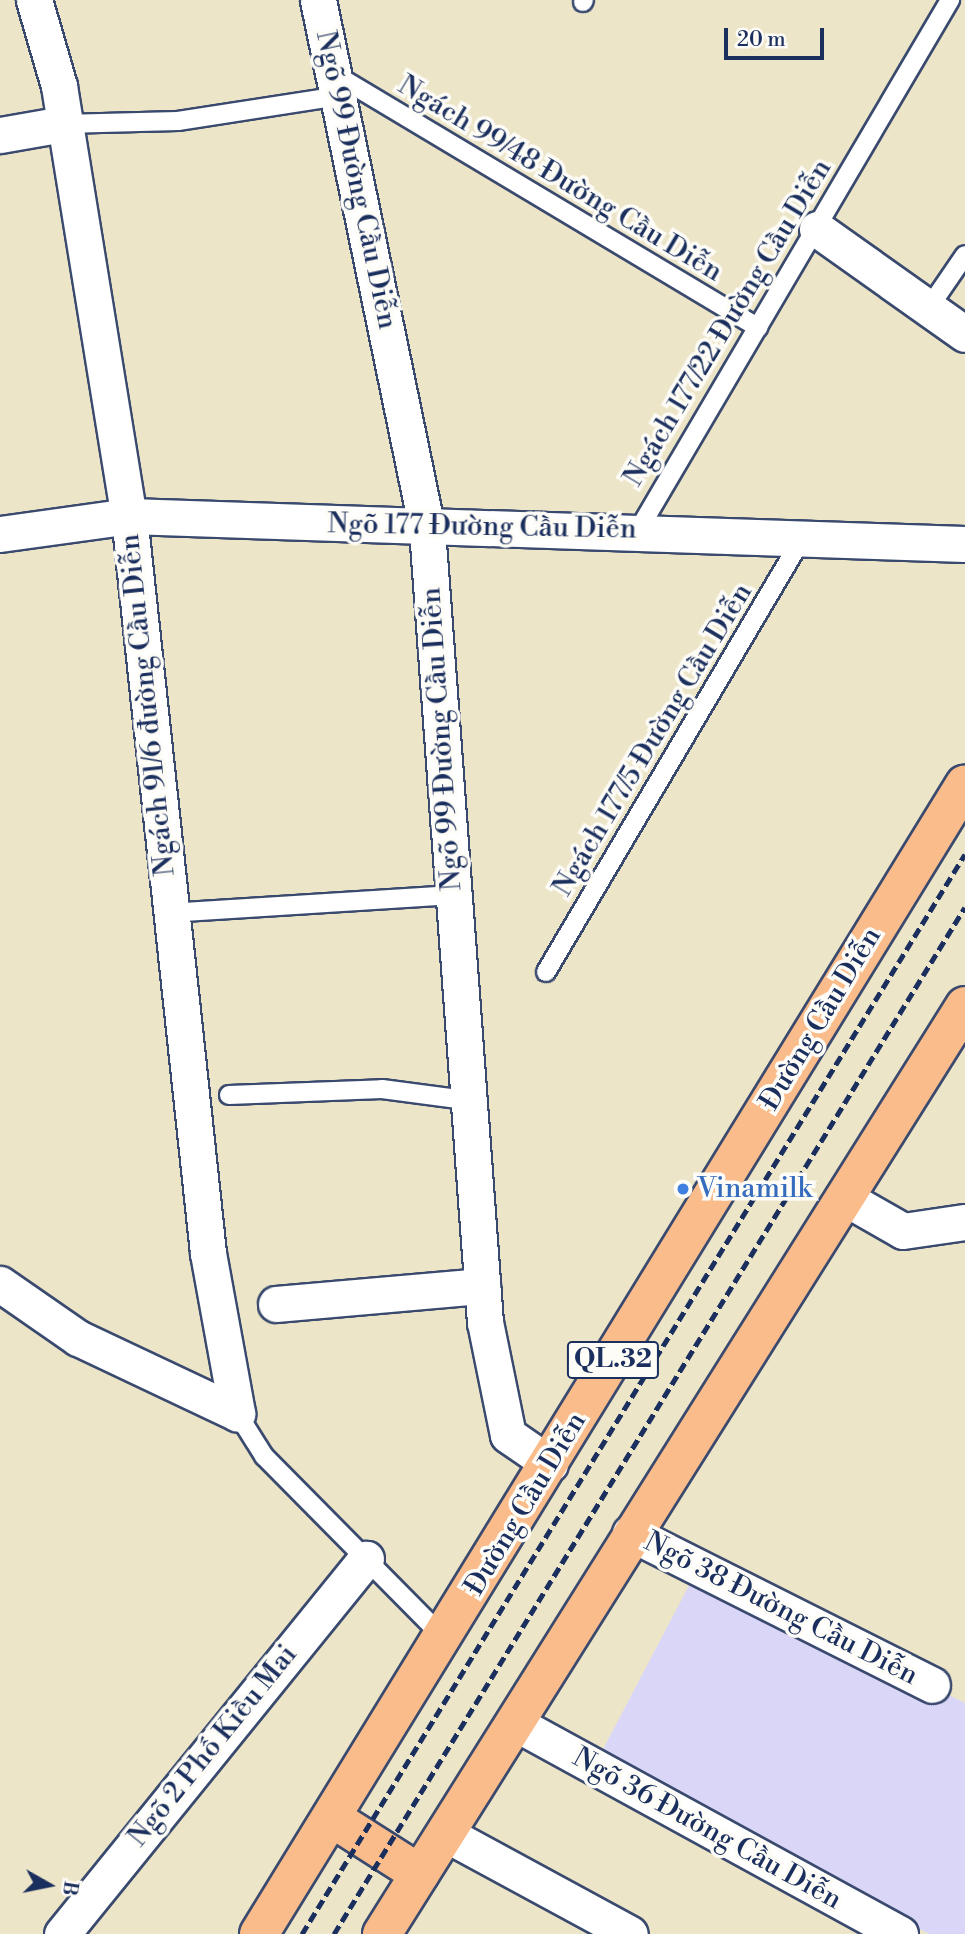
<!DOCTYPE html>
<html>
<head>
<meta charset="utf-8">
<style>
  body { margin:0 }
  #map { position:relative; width:965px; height:1934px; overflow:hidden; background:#ede5c8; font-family:"Libre Bodoni",serif }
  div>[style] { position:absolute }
  .built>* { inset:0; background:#dad6f7 }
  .roads { filter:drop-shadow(2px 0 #3a4a6e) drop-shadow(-2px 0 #3a4a6e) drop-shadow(0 2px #3a4a6e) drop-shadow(0 -2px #3a4a6e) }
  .service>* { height:18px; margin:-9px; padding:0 9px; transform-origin:9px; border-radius:9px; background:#fff }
  .minor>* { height:35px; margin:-17.5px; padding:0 17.5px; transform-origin:17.5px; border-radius:17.5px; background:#fff }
  .trunk>* { height:38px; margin:-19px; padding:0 19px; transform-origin:19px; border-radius:19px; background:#fabc8b }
  .rail>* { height:5px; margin-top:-2.5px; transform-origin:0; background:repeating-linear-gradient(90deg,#1b2f5e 0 10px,transparent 0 15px) }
  .dots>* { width:19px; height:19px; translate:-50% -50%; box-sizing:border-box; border:4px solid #fdfcf7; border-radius:50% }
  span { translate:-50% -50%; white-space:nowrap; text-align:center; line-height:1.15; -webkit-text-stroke:7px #fdfcf7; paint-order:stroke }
  .shield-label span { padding:2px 5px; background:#fdfcf7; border:2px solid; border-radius:5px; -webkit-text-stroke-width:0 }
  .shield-label { font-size:26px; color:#1b2f5e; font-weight:700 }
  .street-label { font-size:28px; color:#1b2f5e }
  .shop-label { font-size:28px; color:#366cbe }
  .left { translate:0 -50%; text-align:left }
  .north { position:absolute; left:14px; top:1850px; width:70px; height:70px; -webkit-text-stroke:5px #fdfcf7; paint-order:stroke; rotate:99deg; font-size:19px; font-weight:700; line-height:28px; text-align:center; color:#1b2f5e }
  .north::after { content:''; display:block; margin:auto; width:24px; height:32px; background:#1b2f5e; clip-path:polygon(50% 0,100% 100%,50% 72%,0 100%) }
  .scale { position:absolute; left:724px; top:28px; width:100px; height:32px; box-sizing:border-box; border:4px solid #1b2f5e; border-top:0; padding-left:9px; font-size:21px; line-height:24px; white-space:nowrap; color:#1b2f5e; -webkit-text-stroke:5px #fdfcf7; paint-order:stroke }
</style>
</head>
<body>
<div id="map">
  <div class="built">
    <div style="clip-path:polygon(696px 1572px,965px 1703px,965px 1934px,929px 1934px,599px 1757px)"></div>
  </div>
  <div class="roads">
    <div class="service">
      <div style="left:583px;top:2px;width:2px;rotate:-63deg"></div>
      <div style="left:336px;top:75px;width:492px;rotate:30.9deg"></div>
      <div style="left:63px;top:124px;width:115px;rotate:-1.5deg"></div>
      <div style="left:178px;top:121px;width:164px;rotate:-8.8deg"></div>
      <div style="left:928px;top:309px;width:65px;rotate:-55.6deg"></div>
      <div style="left:639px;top:529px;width:614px;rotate:-59.55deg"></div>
      <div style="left:169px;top:913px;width:284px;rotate:-3.6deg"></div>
      <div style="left:546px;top:972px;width:507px;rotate:-59.44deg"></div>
      <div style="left:229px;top:1095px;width:153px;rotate:-2.2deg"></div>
      <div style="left:382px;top:1089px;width:84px;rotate:7.5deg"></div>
      <div style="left:237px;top:1413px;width:51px;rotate:57.9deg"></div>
      <div style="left:264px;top:1456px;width:257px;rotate:45.3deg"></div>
    </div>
    <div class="minor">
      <div style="left:34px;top:0;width:90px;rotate:73.8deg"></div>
      <div style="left:59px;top:86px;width:436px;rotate:80.8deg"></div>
      <div style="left:129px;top:516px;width:741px;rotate:83.88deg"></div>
      <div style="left:208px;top:1253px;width:163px;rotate:79.7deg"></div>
      <div style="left:318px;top:0;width:540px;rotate:78.36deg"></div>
      <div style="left:427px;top:529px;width:795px;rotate:85.82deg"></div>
      <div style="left:485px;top:1322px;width:115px;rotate:78.5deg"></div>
      <div style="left:508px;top:1435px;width:51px;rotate:34.6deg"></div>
      <div style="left:0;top:135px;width:64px;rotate:-9.9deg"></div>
      <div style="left:817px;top:229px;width:181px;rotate:35.4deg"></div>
      <div style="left:0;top:534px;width:130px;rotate:-7.9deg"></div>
      <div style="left:129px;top:516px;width:836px;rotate:1.92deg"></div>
      <div style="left:847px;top:1199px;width:64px;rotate:29.7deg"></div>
      <div style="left:903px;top:1231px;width:63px;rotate:-8.3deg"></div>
      <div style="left:0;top:1284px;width:95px;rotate:34.7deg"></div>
      <div style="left:78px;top:1338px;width:176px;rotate:25.3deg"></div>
      <div style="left:276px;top:1304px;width:207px;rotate:-5deg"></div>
      <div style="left:630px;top:1533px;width:338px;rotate:26.7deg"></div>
      <div style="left:515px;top:1723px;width:439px;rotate:28.7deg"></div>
      <div style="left:446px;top:1834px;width:209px;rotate:28.5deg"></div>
      <div style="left:62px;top:1934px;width:483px;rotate:-51deg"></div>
    </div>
    <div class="trunk">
      <div style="left:332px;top:1818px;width:104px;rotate:32.5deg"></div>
      <div style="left:259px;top:1934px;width:1349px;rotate:-58.45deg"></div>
      <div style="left:382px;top:1934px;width:1096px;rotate:-57.86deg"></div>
    </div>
  </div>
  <div class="rail">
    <div style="left:302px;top:1934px;width:1267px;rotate:-58.45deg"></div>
    <div style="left:334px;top:1934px;width:1205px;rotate:-58.43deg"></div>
  </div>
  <div class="dots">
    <div style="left:683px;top:1189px;background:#3f7fe0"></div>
  </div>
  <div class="shield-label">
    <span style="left:613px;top:1360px">QL.32</span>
  </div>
  <div class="street-label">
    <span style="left:560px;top:179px;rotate:31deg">Ngách 99/48 Đường Cầu Diễn</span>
    <span style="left:356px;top:180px;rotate:78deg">Ngõ 99 Đường Cầu Diễn</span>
    <span style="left:728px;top:323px;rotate:-59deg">Ngách 177/22 Đường Cầu Diễn</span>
    <span style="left:482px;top:527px;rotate:1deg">Ngõ 177 Đường Cầu Diễn</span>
    <span style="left:148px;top:705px;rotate:-96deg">Ngách 91/6 đường Cầu Diễn</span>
    <span style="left:442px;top:739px;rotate:-94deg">Ngõ 99 Đường Cầu Diễn</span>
    <span style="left:653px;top:740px;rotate:-59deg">Ngách 177/5 Đường Cầu Diễn</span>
    <span style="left:821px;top:1019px;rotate:-59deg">Đường Cầu Diễn</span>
    <span style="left:526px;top:1504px;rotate:-59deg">Đường Cầu Diễn</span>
    <span style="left:781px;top:1609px;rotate:27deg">Ngõ 38 Đường Cầu Diễn</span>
    <span style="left:213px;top:1746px;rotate:-51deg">Ngõ 2 Phố Kiều Mai</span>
    <span style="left:707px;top:1829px;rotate:29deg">Ngõ 36 Đường Cầu Diễn</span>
  </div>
  <div class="shop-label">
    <span class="left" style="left:697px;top:1189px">Vinamilk</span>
  </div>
  <div class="north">B</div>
  <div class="scale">20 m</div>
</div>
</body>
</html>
